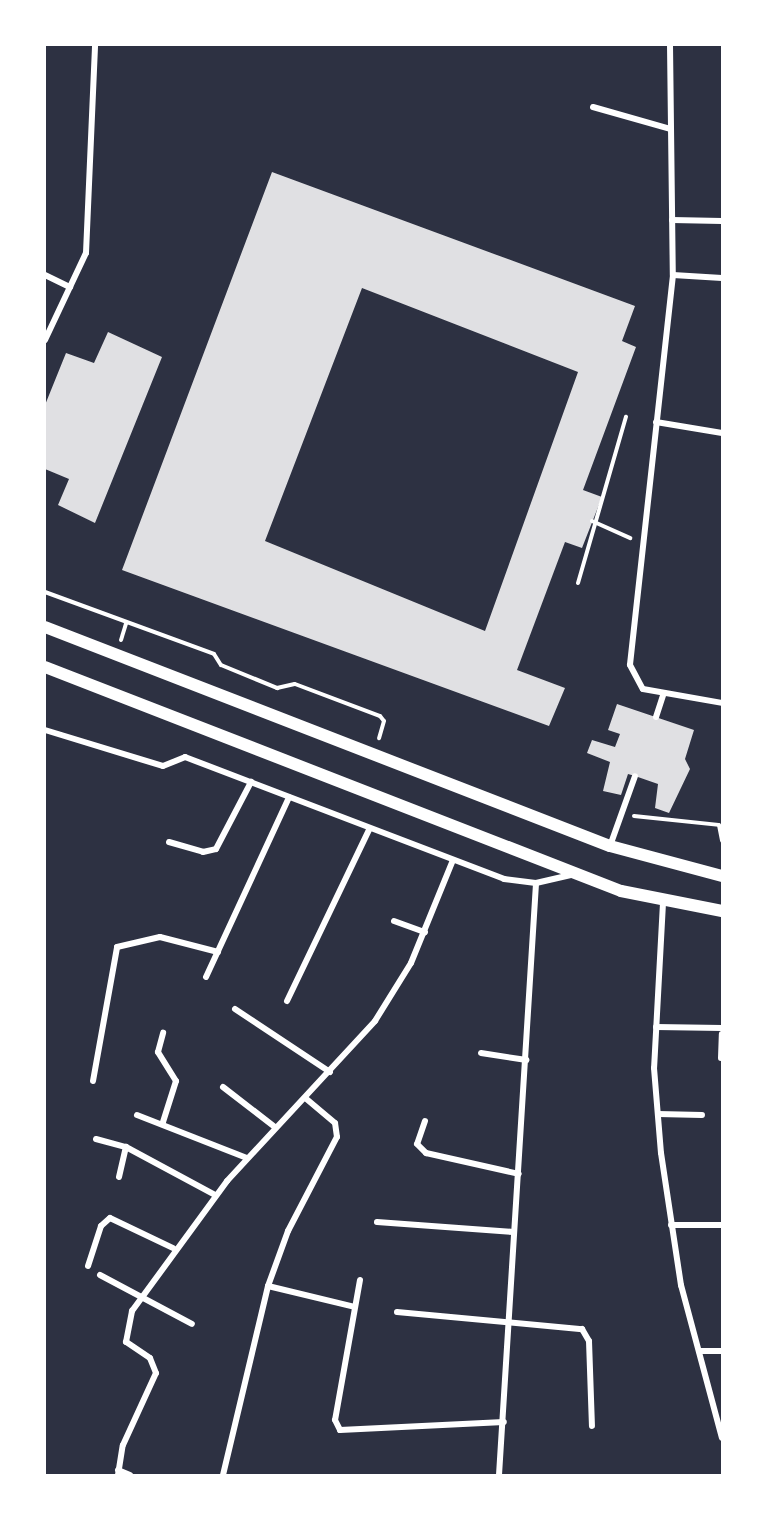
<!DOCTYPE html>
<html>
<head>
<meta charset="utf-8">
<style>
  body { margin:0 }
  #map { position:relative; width:767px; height:1520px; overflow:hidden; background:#2d3142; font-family:Quicksand,sans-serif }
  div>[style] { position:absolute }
  .building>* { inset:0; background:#e0e0e3 }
  .path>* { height:4px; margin:-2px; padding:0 2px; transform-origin:2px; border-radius:2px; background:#fff }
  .minor>* { height:6px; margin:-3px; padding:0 3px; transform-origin:3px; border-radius:3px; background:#fff }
  .secondary>* { height:12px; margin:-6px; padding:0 6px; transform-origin:6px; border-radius:6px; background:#fff }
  span { translate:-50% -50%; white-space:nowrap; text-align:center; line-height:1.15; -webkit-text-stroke:4.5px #fff; paint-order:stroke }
  .frame { position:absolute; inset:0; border:46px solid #fff; pointer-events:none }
</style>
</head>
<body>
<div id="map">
  <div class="building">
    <div style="clip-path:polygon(evenodd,272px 172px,635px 306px,622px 341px,636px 347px,583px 490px,602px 497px,582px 548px,565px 542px,517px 670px,565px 688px,549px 726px,122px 570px,272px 172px,362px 288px,578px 372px,485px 631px,265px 541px,362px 288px)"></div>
    <div style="clip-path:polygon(108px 332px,162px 357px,95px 523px,58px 505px,69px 479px,45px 469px,45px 405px,66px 353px,94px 363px)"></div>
    <div style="clip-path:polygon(617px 704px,694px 730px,685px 759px,690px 769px,669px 813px,655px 808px,658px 784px,635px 776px,628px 774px,621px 795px,603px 791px,610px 762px,587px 753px,592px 740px,615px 747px,620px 734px,608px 730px)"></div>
  </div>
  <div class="path">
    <div style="left:592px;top:521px;width:42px;rotate:24.1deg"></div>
    <div style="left:578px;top:583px;width:173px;rotate:-73.9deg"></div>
    <div style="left:45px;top:592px;width:180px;rotate:20.1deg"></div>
    <div style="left:214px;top:654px;width:13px;rotate:58deg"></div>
    <div style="left:221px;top:665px;width:61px;rotate:22.3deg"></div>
    <div style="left:277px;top:688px;width:18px;rotate:-13deg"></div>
    <div style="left:295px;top:684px;width:91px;rotate:20.6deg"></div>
    <div style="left:380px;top:716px;width:6px;rotate:51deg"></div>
    <div style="left:384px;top:721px;width:18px;rotate:106deg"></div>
    <div style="left:121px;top:640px;width:17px;rotate:-73deg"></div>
    <div style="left:634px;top:816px;width:85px;rotate:6deg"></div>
    <div style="left:719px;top:825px;width:16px;rotate:79deg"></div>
  </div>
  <div class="minor">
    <div style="left:670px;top:45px;width:230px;rotate:89.3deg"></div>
    <div style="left:673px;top:275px;width:392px;rotate:96.3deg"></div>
    <div style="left:630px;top:665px;width:27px;rotate:62deg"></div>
    <div style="left:643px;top:689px;width:80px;rotate:10deg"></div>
    <div style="left:593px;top:107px;width:81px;rotate:15.8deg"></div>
    <div style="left:672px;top:220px;width:50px;rotate:1.1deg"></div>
    <div style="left:45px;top:275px;width:28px;rotate:26deg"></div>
    <div style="left:673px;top:275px;width:49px;rotate:3.5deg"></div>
    <div style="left:45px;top:340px;width:96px;rotate:-64.8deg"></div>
    <div style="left:86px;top:253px;width:208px;rotate:-87.5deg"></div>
    <div style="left:656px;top:422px;width:67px;rotate:9.5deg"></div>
    <div style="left:656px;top:717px;width:25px;rotate:-72deg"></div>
    <div style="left:45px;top:730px;width:123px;rotate:17deg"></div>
    <div style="left:163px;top:766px;width:24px;rotate:-22deg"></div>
    <div style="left:185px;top:757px;width:342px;rotate:20.9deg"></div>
    <div style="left:504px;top:879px;width:32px;rotate:7deg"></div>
    <div style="left:536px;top:883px;width:39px;rotate:-13deg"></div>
    <div style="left:169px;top:842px;width:35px;rotate:16deg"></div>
    <div style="left:203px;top:852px;width:13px;rotate:-13deg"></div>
    <div style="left:216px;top:849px;width:76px;rotate:-62.4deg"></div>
    <div style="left:610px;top:846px;width:74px;rotate:-70.3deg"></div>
    <div style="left:663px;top:903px;width:165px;rotate:93.1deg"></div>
    <div style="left:654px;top:1068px;width:85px;rotate:85.3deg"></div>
    <div style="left:661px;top:1153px;width:134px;rotate:81.4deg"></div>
    <div style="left:681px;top:1285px;width:158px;rotate:75deg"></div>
    <div style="left:394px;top:921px;width:33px;rotate:20deg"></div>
    <div style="left:206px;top:977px;width:198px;rotate:-65.2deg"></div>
    <div style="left:287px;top:1001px;width:190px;rotate:-64.4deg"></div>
    <div style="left:235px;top:1009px;width:114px;rotate:33.6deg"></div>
    <div style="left:656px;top:1027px;width:66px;rotate:0.9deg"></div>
    <div style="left:481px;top:1053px;width:46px;rotate:8.8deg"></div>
    <div style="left:721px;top:1058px;width:24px;rotate:-88deg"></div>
    <div style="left:93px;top:1081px;width:136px;rotate:-79.8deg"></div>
    <div style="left:117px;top:947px;width:44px;rotate:-13.1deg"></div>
    <div style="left:160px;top:937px;width:60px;rotate:14.5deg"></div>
    <div style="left:223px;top:1087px;width:66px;rotate:37.6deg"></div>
    <div style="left:658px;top:1114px;width:44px;rotate:1.3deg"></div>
    <div style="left:137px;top:1115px;width:118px;rotate:21.4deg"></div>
    <div style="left:425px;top:1121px;width:24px;rotate:109deg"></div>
    <div style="left:417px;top:1144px;width:13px;rotate:45deg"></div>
    <div style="left:426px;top:1153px;width:95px;rotate:12.7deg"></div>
    <div style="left:163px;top:1122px;width:43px;rotate:-72.4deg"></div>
    <div style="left:176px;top:1081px;width:34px;rotate:-122deg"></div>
    <div style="left:158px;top:1052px;width:20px;rotate:-75deg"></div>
    <div style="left:96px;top:1139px;width:31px;rotate:15deg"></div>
    <div style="left:126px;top:1147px;width:101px;rotate:28.3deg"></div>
    <div style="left:119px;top:1177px;width:31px;rotate:-77deg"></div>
    <div style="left:377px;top:1222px;width:137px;rotate:4.2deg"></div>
    <div style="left:671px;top:1225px;width:51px"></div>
    <div style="left:88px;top:1266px;width:42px;rotate:-72deg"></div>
    <div style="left:101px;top:1226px;width:12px;rotate:-42deg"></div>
    <div style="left:110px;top:1218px;width:70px;rotate:25.5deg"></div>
    <div style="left:100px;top:1275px;width:104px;rotate:28deg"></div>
    <div style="left:360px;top:1280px;width:142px;rotate:100.1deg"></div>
    <div style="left:335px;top:1420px;width:11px;rotate:63deg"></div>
    <div style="left:340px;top:1430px;width:164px;rotate:-2.8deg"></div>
    <div style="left:268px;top:1286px;width:89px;rotate:13.6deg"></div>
    <div style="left:397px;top:1312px;width:186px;rotate:5.3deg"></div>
    <div style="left:582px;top:1329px;width:14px;rotate:60deg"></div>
    <div style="left:589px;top:1341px;width:85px;rotate:88deg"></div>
    <div style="left:699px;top:1351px;width:23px"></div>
    <div style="left:118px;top:1470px;width:13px;rotate:23deg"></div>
    <div style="left:118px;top:1475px;width:30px;rotate:-81deg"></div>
    <div style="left:123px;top:1445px;width:79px;rotate:-65.4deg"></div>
    <div style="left:156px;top:1373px;width:16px;rotate:-112deg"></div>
    <div style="left:150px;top:1358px;width:29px;rotate:-146deg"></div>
    <div style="left:126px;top:1342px;width:32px;rotate:-79deg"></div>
    <div style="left:132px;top:1311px;width:161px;rotate:-53.8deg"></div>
    <div style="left:227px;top:1181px;width:218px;rotate:-47.2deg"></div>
    <div style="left:375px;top:1021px;width:68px;rotate:-58.2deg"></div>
    <div style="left:411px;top:963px;width:111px;rotate:-67.8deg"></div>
    <div style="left:223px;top:1475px;width:194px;rotate:-76.6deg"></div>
    <div style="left:268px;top:1286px;width:59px;rotate:-70deg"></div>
    <div style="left:288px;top:1231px;width:106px;rotate:-62.5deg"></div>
    <div style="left:337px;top:1137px;width:14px;rotate:-98deg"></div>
    <div style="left:335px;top:1123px;width:38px;rotate:-140deg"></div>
    <div style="left:499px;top:1475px;width:593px;rotate:-86.42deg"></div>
  </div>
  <div class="secondary">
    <div style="left:45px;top:627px;width:606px;rotate:21.19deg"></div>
    <div style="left:610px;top:846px;width:116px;rotate:15deg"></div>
    <div style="left:45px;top:667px;width:618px;rotate:21.25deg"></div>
    <div style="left:621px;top:891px;width:103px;rotate:11.2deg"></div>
  </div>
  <div class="frame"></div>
</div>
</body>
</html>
